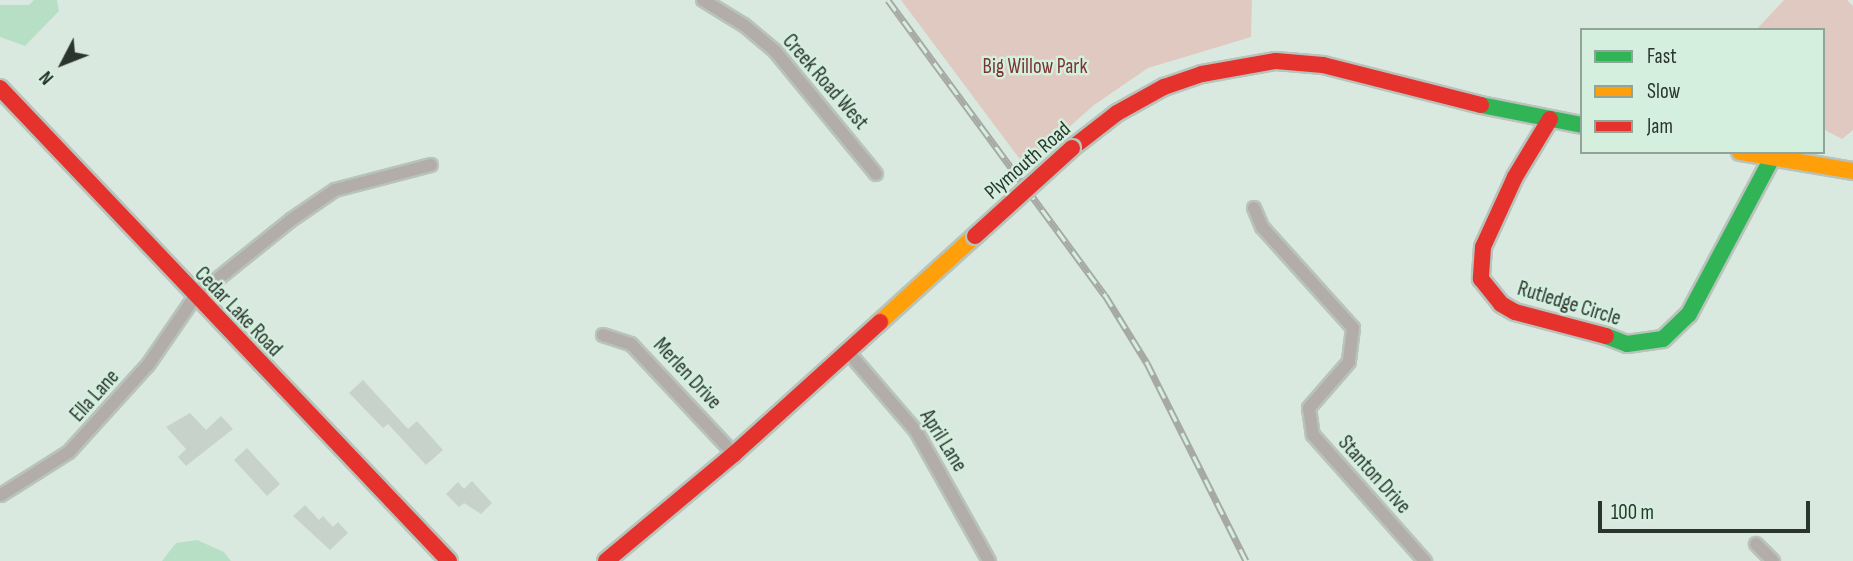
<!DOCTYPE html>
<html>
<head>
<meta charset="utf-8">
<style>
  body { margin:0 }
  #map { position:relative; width:1853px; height:561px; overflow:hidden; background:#dae9df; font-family:"Sofia Sans Condensed",sans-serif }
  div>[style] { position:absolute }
  .green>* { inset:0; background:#dfc9c1 }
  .water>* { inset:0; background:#b7dfc6 }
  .building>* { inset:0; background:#c7d2cb }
  .roads { filter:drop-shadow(2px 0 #b8c3bc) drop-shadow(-2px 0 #b8c3bc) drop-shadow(0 2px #b8c3bc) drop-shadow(0 -2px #b8c3bc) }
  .street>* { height:12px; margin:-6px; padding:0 6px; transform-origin:6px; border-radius:6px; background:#b3adaa }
  .fast>* { height:16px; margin:-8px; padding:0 8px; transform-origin:8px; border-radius:8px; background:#30b455 }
  .slow>* { height:16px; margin:-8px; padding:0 8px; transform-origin:8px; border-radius:8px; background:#ff9f0a }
  .jam>* { height:16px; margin:-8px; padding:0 8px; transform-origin:8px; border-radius:8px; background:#e5322d }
  .rail>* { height:7px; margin-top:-3.5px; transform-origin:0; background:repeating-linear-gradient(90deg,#d4efdd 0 13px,#a6a9a4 0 26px); box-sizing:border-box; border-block:2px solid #a6a9a4 }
  .bridges { filter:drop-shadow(2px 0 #b8c3bc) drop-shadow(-2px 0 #b8c3bc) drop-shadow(0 2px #b8c3bc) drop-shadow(0 -2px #b8c3bc) }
  .jam-bridge>* { height:16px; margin:-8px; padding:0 8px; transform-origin:8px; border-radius:8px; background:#e5322d }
  span { translate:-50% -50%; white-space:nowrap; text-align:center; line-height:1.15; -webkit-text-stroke:5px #d4efdd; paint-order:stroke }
  .park-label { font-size:21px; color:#7b3430 }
  .street-label { font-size:21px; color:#2a352e }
  .legend { position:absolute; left:1580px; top:28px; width:245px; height:126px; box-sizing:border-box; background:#d4efdd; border:2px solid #90a597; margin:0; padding:9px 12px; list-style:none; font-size:21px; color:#2a352e }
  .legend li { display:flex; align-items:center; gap:14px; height:35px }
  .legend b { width:35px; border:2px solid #90a597 }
  .north { position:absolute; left:28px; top:28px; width:70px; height:70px; -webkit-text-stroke:5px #d4efdd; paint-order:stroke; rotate:228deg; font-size:19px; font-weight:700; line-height:28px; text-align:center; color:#2a352e }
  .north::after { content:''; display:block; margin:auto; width:24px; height:32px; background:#2a352e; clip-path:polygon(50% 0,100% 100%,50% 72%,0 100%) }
  .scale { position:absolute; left:1598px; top:501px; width:212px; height:32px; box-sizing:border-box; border:4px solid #2a352e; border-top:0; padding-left:9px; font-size:21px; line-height:24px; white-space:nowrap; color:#2a352e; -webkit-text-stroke:5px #d4efdd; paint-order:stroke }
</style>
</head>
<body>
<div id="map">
  <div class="green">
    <div style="clip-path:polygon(901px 0,1252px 0,1251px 37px,1148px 68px,1094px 105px,1025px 166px)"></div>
    <div style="clip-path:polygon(1784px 0,1847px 0,1853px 6px,1853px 130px,1842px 139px,1823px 129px,1823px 30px,1756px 30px)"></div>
  </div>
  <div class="water">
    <div style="clip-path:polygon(34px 0,57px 0,59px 11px,25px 46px,0 37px,0 5px,29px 5px)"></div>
    <div style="clip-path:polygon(197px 540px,224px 552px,231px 561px,162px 561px,176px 543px)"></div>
  </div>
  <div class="building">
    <div style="clip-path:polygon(363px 380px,408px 429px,417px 421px,443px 450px,426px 465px,388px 424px,383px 428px,349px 393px)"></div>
    <div style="clip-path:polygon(190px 413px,206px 430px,221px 416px,233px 429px,186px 466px,178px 457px,186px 449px,166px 427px)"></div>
    <div style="clip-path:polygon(247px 448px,280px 484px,267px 496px,234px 460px)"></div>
    <div style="clip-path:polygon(472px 481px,492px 503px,481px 514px,464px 503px,459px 507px,446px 494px,458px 482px,464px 489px)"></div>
    <div style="clip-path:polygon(305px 505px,319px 520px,323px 516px,333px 527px,338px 522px,348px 533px,330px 550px,293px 516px)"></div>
  </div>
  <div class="roads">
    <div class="street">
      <div style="left:703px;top:0;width:48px;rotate:31.4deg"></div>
      <div style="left:744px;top:25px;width:40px;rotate:40deg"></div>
      <div style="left:775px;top:51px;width:159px;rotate:50.6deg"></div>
      <div style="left:1254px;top:208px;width:21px;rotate:67deg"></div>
      <div style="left:1262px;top:227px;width:136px;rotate:48deg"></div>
      <div style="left:1353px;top:328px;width:34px;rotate:97deg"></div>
      <div style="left:1349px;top:362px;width:61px;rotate:131deg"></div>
      <div style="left:1309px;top:408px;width:27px;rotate:82deg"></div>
      <div style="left:1313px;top:435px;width:169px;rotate:48.4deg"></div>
      <div style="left:603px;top:335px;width:29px;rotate:18deg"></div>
      <div style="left:631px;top:344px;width:151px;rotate:46.9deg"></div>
      <div style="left:848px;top:352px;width:104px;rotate:49.3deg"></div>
      <div style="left:916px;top:431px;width:149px;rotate:60.7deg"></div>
      <div style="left:1px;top:495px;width:80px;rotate:-32.3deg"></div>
      <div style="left:69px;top:452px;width:118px;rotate:-47.8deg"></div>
      <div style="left:148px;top:365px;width:81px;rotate:-55.5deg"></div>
      <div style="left:194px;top:298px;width:124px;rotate:-38.8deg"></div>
      <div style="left:291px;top:220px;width:53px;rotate:-34.3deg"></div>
      <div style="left:335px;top:190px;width:99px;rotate:-14.6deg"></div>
      <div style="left:1756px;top:544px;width:24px;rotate:45deg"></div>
    </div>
    <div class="fast">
      <div style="left:1481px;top:105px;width:103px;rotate:11.2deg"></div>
      <div style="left:1606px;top:336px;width:22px;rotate:21deg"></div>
      <div style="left:1627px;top:344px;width:36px;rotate:-8deg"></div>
      <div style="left:1663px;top:339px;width:36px;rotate:-44deg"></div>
      <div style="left:1689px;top:314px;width:177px;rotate:-62deg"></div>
    </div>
    <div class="slow">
      <div style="left:1740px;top:152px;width:115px;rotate:9.5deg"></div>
      <div style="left:880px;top:322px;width:128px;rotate:-42.2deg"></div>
    </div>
    <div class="jam">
      <div style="left:0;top:88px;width:652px;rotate:46.49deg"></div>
      <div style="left:1550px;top:119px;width:68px;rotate:121.1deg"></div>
      <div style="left:1515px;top:177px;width:77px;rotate:114.6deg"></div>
      <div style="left:1483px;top:247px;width:32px;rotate:94deg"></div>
      <div style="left:1481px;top:279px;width:32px;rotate:51deg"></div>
      <div style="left:1501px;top:304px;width:16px;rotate:30deg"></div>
      <div style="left:1515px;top:312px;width:94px;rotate:14.8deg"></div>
      <div style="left:1072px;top:148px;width:57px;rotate:-37.9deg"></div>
      <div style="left:1117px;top:113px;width:54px;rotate:-29deg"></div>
      <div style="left:1164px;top:87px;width:40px;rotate:-18.9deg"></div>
      <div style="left:1202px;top:74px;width:75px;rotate:-10deg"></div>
      <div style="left:1276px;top:61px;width:47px;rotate:4.9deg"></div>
      <div style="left:1323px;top:65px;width:163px;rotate:14.2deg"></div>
      <div style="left:606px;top:561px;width:167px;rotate:-39.9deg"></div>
      <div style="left:734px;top:454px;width:197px;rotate:-42.1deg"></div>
    </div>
  </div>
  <div class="rail">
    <div style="left:888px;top:0;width:366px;rotate:53.7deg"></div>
    <div style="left:1105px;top:295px;width:80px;rotate:58.3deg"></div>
    <div style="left:1147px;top:363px;width:221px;rotate:63.4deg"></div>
  </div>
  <div class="bridges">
    <div class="jam-bridge">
      <div style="left:975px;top:236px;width:131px;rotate:-42.2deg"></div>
    </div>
  </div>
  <div class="park-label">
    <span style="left:1035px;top:67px">Big Willow Park</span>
  </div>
  <div class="street-label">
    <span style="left:825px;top:82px;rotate:49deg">Creek Road West</span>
    <span style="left:1028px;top:161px;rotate:-41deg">Plymouth Road</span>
    <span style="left:1569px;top:304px;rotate:17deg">Rutledge Circle</span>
    <span style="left:238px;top:312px;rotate:46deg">Cedar Lake Road</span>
    <span style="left:687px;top:374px;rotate:47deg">Merlen Drive</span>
    <span style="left:95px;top:396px;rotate:-48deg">Ella Lane</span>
    <span style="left:943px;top:441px;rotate:58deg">April Lane</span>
    <span style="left:1374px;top:475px;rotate:48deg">Stanton Drive</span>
  </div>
  <ul class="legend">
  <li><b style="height:9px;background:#30b455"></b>Fast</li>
  <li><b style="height:9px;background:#ff9f0a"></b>Slow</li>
  <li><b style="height:9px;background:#e5322d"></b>Jam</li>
  </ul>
  <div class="north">N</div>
  <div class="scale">100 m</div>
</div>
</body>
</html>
